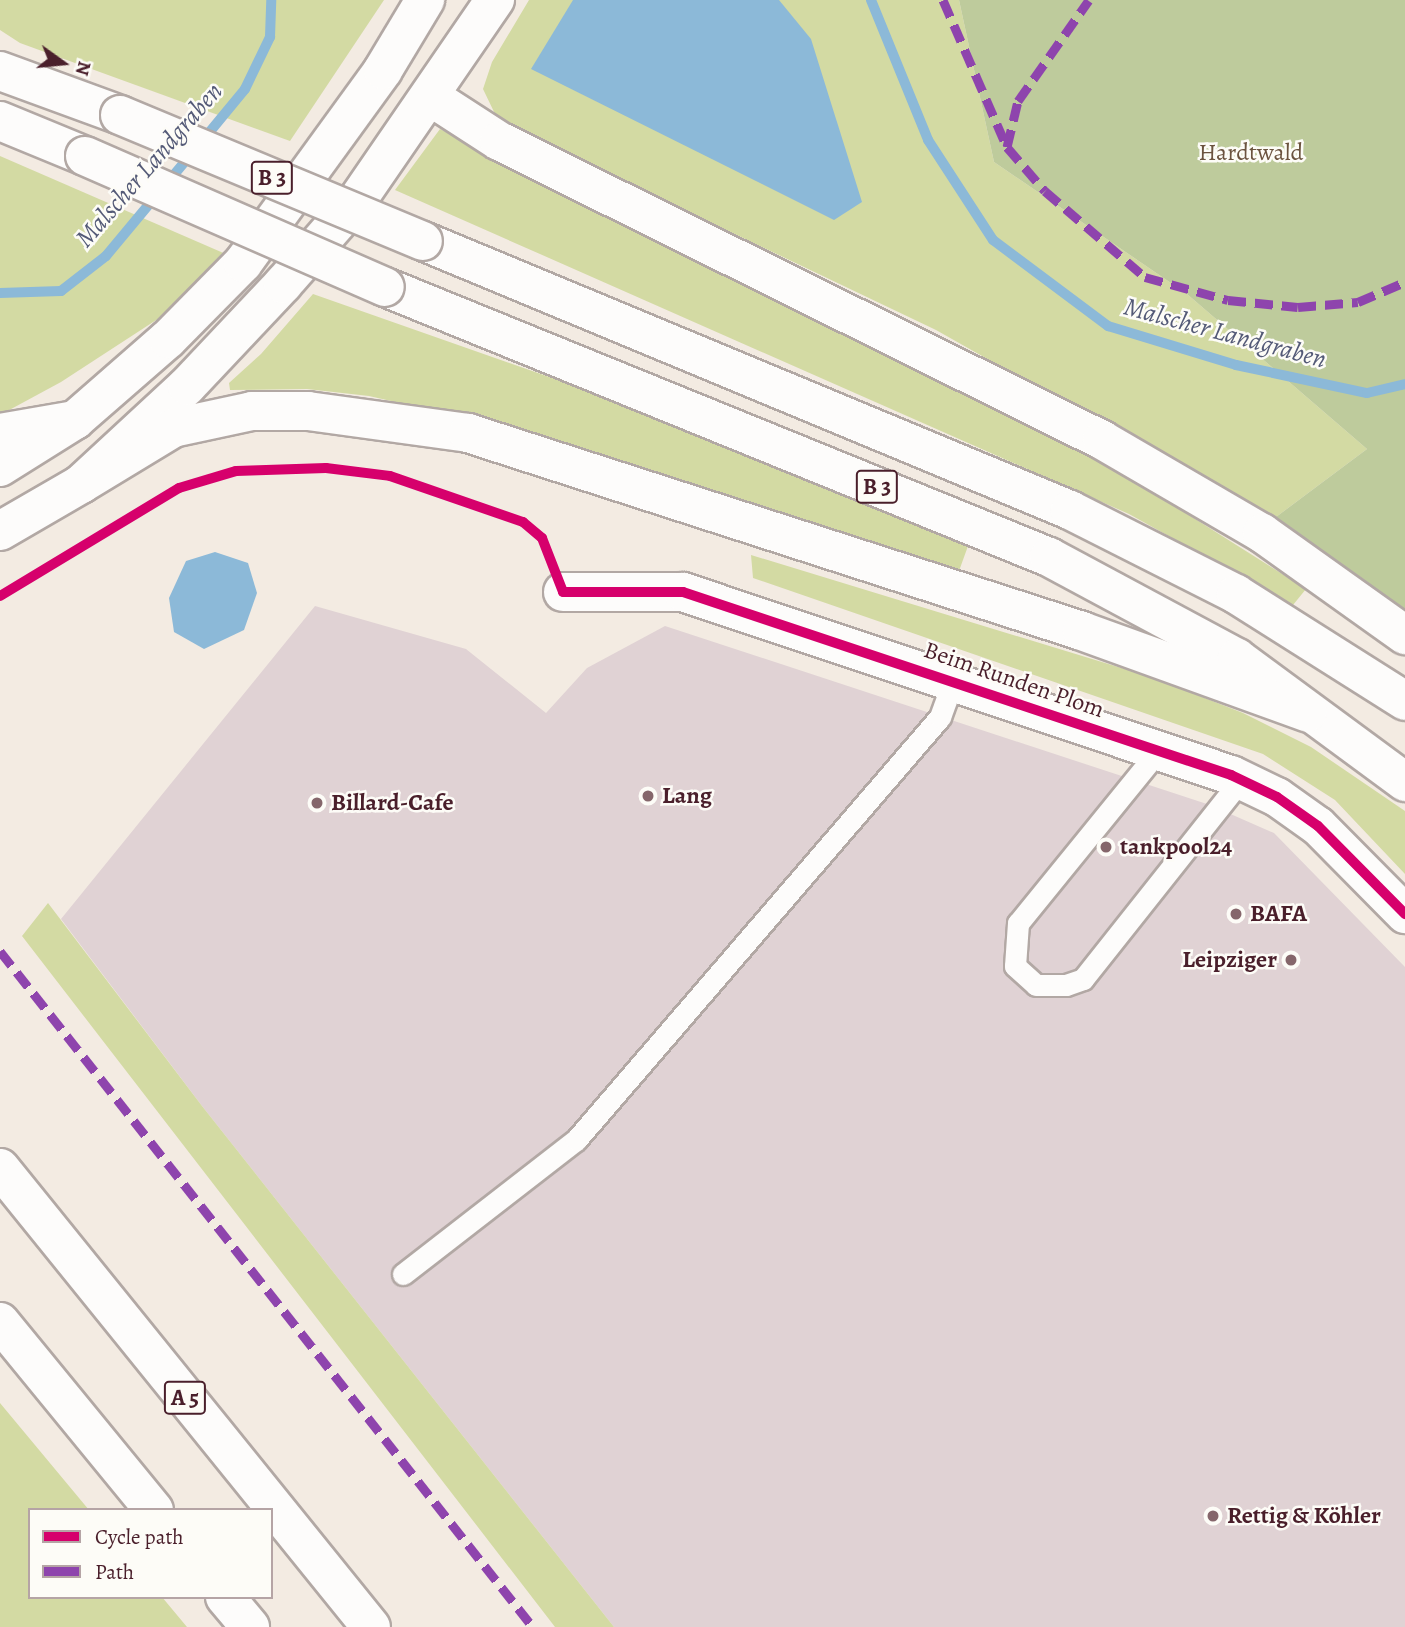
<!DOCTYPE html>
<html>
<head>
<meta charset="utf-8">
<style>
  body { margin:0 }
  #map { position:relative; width:1405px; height:1627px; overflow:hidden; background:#f3ebe2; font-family:Alegreya,serif }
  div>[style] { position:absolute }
  .industrial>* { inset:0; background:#e0d2d4 }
  .green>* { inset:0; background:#d3daa3 }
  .forest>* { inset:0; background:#becb9c }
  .water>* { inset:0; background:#8cb9d8 }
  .stream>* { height:10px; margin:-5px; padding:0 5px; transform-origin:5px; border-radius:5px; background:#8cb9d8 }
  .roads { filter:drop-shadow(2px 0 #b2a8a4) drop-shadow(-2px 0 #b2a8a4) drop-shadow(0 2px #b2a8a4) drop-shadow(0 -2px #b2a8a4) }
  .service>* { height:21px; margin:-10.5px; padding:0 10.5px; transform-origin:10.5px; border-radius:10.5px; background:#fdfcfb }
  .minor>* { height:38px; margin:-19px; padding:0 19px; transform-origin:19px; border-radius:19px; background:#fdfcfb }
  .secondary>* { height:38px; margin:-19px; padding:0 19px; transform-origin:19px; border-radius:19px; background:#fdfcfb }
  .trunk>* { height:38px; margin:-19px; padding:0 19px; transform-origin:19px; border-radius:19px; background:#fdfcfb }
  .motorway>* { height:38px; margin:-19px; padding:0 19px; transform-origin:19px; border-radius:19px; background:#fdfcfb }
  .bridges { filter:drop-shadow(2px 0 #b2a8a4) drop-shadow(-2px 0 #b2a8a4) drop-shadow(0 2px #b2a8a4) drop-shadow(0 -2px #b2a8a4) }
  .trunk-bridge>* { height:38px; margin:-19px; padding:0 19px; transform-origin:19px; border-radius:19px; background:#fdfcfb }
  .quiet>* { height:9px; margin-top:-4.5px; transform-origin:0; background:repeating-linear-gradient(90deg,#8e44ad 0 18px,transparent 0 27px) }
  .cycleway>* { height:10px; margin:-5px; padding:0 5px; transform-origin:5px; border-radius:5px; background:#d6006c }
  .dots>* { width:19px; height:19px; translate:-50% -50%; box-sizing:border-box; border:4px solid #fdfcf7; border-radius:50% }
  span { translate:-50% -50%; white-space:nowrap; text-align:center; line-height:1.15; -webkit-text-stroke:5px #fdfcf7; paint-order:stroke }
  .shield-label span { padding:2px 5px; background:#fdfcf7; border:2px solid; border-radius:5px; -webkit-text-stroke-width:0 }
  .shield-label { font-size:23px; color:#4a1f2b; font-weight:700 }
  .park-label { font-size:24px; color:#6b533f }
  .street-label { font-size:24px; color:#4a1f2b }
  .poi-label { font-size:24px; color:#4a1f2b; font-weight:700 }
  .left { translate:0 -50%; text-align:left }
  .right { translate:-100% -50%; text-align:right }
  .water-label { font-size:26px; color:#545a77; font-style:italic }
  .legend { position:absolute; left:28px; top:1508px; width:245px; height:91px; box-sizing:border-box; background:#fdfcf7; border:2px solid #b5a4a5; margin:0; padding:9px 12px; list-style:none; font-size:21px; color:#4a1f2b }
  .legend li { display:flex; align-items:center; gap:14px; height:35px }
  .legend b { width:35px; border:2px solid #b5a4a5 }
  .north { position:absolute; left:28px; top:28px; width:70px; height:70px; -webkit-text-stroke:5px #fdfcf7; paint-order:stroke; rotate:105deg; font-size:19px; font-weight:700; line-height:28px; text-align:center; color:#4a1f2b }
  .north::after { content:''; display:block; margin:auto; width:24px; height:32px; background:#4a1f2b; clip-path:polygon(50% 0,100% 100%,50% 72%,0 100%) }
</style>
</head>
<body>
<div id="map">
  <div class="industrial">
    <div style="clip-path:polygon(315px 606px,466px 649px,546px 713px,587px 668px,665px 626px,1210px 805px,1274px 833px,1405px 967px,1405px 1627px,614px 1627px,202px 1106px,61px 919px)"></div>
  </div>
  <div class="green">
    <div style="clip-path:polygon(0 0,384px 0,290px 141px,20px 43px,0 30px)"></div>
    <div style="clip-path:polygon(529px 0,959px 0,994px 162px,1187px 294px,1367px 449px,1272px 520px,936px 330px,517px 130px,496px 116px,483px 89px,492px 62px)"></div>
    <div style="clip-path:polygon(440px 129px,1016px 413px,1135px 481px,1306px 589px,1293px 605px,1129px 514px,395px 190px)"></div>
    <div style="clip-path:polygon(0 156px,228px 255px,167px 313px,61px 382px,0 415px)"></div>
    <div style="clip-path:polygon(313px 294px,649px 412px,968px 546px,959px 571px,475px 420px,369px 396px,307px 389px,230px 390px,229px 383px,261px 354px)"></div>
    <div style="clip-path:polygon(751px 555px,1151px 677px,1243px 713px,1311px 747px,1405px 811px,1405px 874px,1335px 800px,1263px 754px,753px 578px)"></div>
    <div style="clip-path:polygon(48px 903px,202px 1106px,614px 1627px,555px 1627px,22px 936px)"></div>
    <div style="clip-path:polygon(0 1403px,89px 1510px,30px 1510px,30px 1597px,162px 1597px,187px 1627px,0 1627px)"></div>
  </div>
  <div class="forest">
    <div style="clip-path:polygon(959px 0,1405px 0,1405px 618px,1272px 520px,1367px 449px,1187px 294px,994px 162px)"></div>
  </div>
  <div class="water">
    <div style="clip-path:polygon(573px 0,779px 0,811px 39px,862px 202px,834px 220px,531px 69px)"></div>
    <div style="clip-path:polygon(215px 552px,248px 563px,257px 593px,244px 630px,204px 649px,174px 632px,169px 598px,186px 561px)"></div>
  </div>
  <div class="stream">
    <div style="left:871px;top:0;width:151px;rotate:67.8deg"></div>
    <div style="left:928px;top:140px;width:119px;rotate:57deg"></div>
    <div style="left:993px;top:240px;width:144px;rotate:36.8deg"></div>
    <div style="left:1108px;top:326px;width:134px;rotate:16.9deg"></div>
    <div style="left:1236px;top:365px;width:134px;rotate:12.1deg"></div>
    <div style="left:1367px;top:393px;width:39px;rotate:-13deg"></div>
    <div style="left:203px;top:140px;width:66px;rotate:-50.5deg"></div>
    <div style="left:245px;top:89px;width:58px;rotate:-64.3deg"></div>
    <div style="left:270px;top:37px;width:37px;rotate:-88deg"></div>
    <div style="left:167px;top:183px;width:39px;rotate:-50deg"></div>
    <div style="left:0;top:293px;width:61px;rotate:-1.9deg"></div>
    <div style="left:61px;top:291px;width:57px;rotate:-37.9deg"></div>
    <div style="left:106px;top:256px;width:78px;rotate:-50.2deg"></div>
  </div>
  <div class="roads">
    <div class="service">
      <div style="left:1158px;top:751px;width:222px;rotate:129.1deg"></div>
      <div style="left:1018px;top:923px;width:43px;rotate:94deg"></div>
      <div style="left:1015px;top:966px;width:28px;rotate:42deg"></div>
      <div style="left:1036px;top:985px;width:30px"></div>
      <div style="left:1066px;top:985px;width:18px;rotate:-19deg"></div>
      <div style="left:1083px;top:979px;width:254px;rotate:-51.6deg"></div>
      <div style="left:403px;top:1274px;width:219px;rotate:-37.8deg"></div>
      <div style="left:576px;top:1140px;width:558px;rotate:-49.29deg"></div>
      <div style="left:940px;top:717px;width:38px;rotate:-70deg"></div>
    </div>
    <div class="minor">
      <div style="left:563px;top:592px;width:120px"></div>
      <div style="left:683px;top:592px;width:578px;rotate:18.47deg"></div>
      <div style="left:1231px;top:775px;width:51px;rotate:25.6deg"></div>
      <div style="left:1277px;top:797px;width:50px;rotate:35.3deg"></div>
      <div style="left:1318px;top:826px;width:124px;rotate:45.3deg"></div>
    </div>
    <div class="secondary">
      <div style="left:0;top:467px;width:89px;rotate:-32.1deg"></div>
      <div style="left:75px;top:420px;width:123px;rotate:-41.1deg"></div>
      <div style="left:168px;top:339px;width:107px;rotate:-45.4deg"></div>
      <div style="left:243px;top:263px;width:238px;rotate:-54deg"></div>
      <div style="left:383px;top:70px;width:82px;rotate:-59deg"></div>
      <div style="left:0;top:531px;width:94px;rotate:-30.1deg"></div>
      <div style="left:81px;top:484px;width:144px;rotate:-42.8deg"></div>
      <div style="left:187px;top:386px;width:140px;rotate:-46.7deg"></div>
      <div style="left:283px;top:284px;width:113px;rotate:-48.6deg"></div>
      <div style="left:358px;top:199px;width:242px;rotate:-55.5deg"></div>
    </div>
    <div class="trunk">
      <div style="left:0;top:71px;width:128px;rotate:20.1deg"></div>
      <div style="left:431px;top:97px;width:81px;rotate:32.9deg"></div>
      <div style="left:499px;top:141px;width:673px;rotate:26.37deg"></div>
      <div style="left:1102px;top:440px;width:185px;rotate:30.2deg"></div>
      <div style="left:1262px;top:533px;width:176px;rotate:35.5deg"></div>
      <div style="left:0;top:121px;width:92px;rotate:22.4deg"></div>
      <div style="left:423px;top:241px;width:701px;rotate:22.58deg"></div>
      <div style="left:1070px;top:510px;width:186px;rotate:26.8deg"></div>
      <div style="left:1236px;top:594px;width:200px;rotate:32.3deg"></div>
      <div style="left:385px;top:287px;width:717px;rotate:22.13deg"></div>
      <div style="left:1049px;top:557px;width:213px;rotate:28.2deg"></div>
      <div style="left:1237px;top:658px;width:209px;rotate:36.4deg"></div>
      <div style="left:0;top:433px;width:76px;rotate:-9.8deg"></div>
      <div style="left:81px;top:484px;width:108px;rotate:-31.3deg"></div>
      <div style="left:173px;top:428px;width:81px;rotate:-12.1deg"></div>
      <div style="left:252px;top:411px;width:56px"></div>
      <div style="left:308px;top:411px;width:162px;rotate:7.8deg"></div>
      <div style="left:468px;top:433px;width:645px;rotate:17.87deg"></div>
      <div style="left:1082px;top:631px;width:240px;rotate:19.9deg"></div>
    </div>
    <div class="motorway">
      <div style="left:0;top:1168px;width:590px;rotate:51.05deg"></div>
      <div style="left:0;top:1322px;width:243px;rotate:50.7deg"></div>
      <div style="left:225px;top:1597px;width:39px;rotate:50deg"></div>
    </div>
  </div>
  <div class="bridges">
    <div class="trunk-bridge">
      <div style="left:120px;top:115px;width:328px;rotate:22.6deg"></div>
      <div style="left:85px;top:156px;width:327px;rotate:23.6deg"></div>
    </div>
  </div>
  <div class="quiet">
    <div style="left:943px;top:0;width:160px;rotate:66.5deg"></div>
    <div style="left:1007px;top:147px;width:58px;rotate:49.2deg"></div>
    <div style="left:1045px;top:191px;width:132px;rotate:40.7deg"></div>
    <div style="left:1145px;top:277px;width:86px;rotate:15.5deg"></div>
    <div style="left:1228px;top:300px;width:70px;rotate:5.7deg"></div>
    <div style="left:1298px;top:307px;width:60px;rotate:-4.8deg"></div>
    <div style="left:1358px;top:302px;width:51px;rotate:-23.1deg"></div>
    <div style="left:1007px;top:147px;width:47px;rotate:-76.6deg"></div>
    <div style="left:1018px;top:101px;width:123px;rotate:-54.9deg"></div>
    <div style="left:0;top:951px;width:861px;rotate:51.75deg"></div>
  </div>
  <div class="cycleway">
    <div style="left:0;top:596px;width:209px;rotate:-31.1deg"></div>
    <div style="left:179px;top:488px;width:59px;rotate:-16.6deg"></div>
    <div style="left:236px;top:471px;width:90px;rotate:-1.9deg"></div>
    <div style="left:326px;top:468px;width:64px;rotate:7.1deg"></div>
    <div style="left:390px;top:476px;width:141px;rotate:19.1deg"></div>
    <div style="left:523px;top:522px;width:25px;rotate:40deg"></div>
    <div style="left:542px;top:538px;width:58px;rotate:68.7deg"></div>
    <div style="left:563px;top:592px;width:120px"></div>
    <div style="left:683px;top:592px;width:578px;rotate:18.47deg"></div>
    <div style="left:1231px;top:775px;width:51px;rotate:25.6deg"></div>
    <div style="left:1277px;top:797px;width:50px;rotate:35.3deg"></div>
    <div style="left:1318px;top:826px;width:124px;rotate:45.3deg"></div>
  </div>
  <div class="dots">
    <div style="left:648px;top:796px;background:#85666b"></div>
    <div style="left:317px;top:803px;background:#85666b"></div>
    <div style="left:1106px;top:847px;background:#85666b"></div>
    <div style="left:1236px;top:914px;background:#85666b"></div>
    <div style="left:1291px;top:960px;background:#85666b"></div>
    <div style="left:1213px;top:1516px;background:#85666b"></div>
  </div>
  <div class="shield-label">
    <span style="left:272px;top:178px">B 3</span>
    <span style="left:877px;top:487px">B 3</span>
    <span style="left:185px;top:1398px">A 5</span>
  </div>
  <div class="park-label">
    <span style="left:1251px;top:153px">Hardtwald</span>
  </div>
  <div class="street-label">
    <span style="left:1014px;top:680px;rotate:19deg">Beim Runden Plom</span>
  </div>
  <div class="poi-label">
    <span class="left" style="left:662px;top:796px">Lang</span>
    <span class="left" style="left:331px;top:803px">Billard-Cafe</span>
    <span class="left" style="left:1120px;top:847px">tankpool24</span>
    <span class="left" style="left:1250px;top:914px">BAFA</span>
    <span class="right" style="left:1277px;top:960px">Leipziger</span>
    <span class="left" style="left:1227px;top:1516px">Rettig &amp; Köhler</span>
  </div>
  <div class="water-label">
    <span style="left:149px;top:165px;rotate:-49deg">Malscher Landgraben</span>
    <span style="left:1225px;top:333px;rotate:15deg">Malscher Landgraben</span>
  </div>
  <ul class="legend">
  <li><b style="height:9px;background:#d6006c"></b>Cycle path</li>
  <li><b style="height:9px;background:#8e44ad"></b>Path</li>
  </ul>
  <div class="north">N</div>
</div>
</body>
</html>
